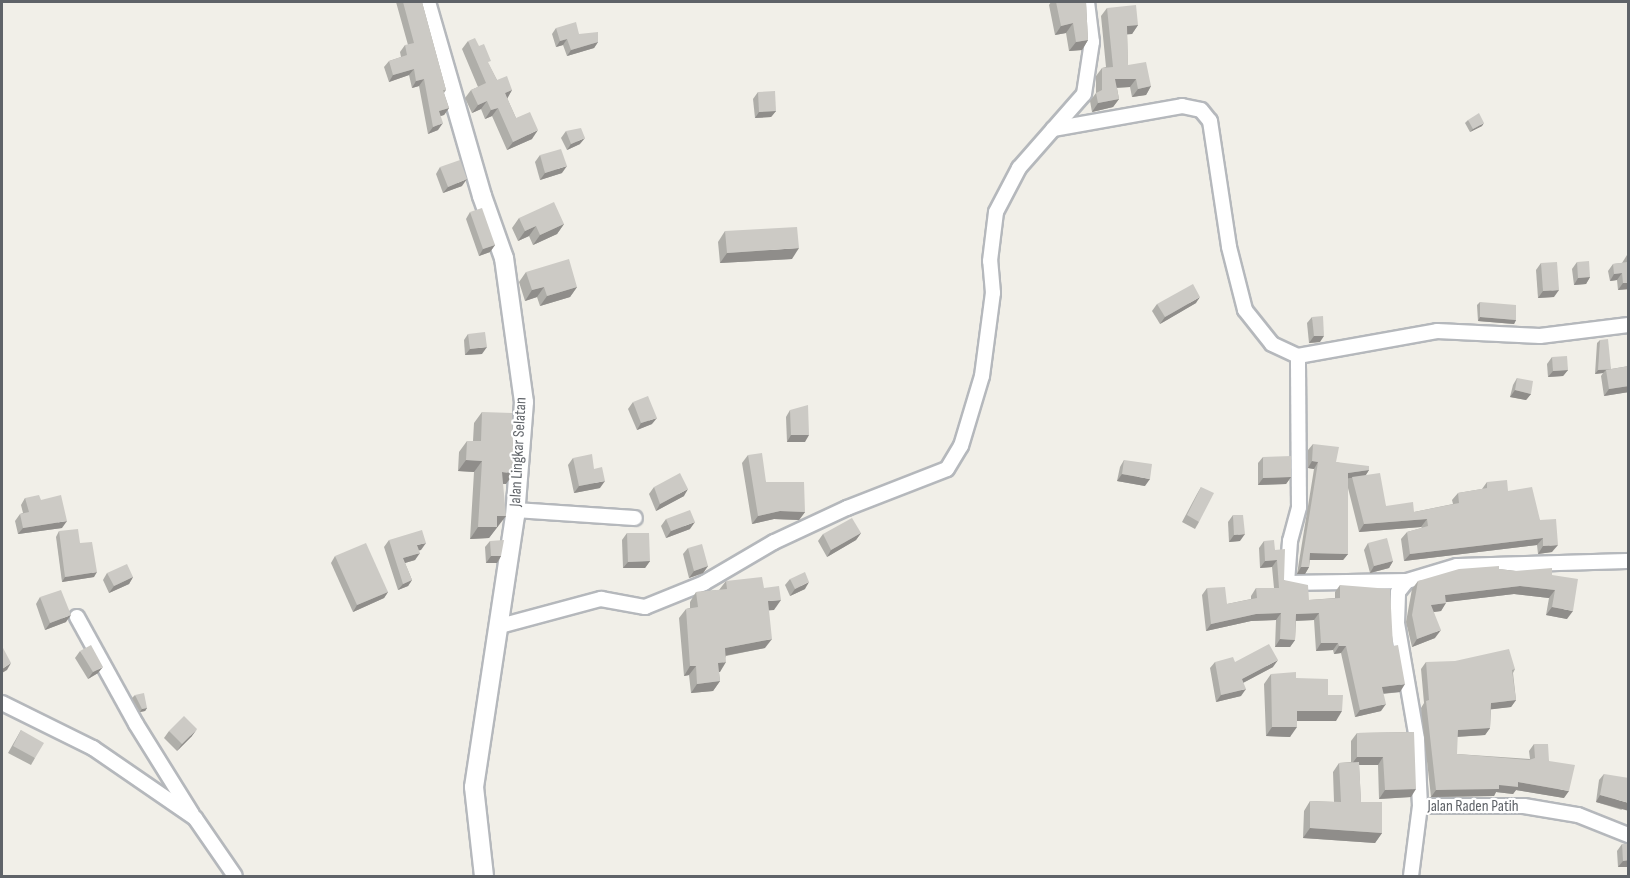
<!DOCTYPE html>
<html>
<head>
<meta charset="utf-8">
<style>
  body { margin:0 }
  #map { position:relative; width:1630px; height:878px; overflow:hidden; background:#f1efe8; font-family:"Sofia Sans Condensed",sans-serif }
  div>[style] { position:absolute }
  .roads { filter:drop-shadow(2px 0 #b5b8bc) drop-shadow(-2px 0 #b5b8bc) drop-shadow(0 2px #b5b8bc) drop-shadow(0 -2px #b5b8bc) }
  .street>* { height:14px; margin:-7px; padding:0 7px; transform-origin:7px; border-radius:7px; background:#fff }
  .secondary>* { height:18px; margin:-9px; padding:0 9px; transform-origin:9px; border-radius:9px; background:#fff }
  .wall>* { inset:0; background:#afaea9 }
  .shaded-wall>* { inset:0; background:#8f8d8a }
  .building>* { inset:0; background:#cccac5 }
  span { translate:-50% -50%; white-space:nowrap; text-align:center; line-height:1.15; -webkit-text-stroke:4.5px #fff; paint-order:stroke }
  .street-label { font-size:16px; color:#5f6368 }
  .frame { position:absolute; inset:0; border:3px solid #5f6368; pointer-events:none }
</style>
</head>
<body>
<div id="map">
  <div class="roads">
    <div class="street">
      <div style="left:1053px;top:129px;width:131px;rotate:-10.1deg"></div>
      <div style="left:1182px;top:106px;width:19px;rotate:12deg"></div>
      <div style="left:1201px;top:110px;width:14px;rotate:51deg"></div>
      <div style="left:1210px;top:121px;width:127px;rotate:81.4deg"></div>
      <div style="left:1229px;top:247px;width:65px;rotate:75.7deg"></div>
      <div style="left:1245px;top:310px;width:43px;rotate:51.5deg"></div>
      <div style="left:1272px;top:344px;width:29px;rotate:25deg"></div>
      <div style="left:515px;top:510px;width:120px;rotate:3.8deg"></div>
      <div style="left:1407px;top:581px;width:120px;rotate:179deg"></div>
      <div style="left:1287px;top:583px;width:42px;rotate:-85.9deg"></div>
      <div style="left:1290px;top:541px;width:35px;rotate:-75deg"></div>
      <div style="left:1299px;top:507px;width:151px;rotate:-90.4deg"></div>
      <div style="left:1298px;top:356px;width:141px;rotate:-10.2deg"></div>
      <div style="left:1437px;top:331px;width:103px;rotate:2.8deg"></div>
      <div style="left:1540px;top:336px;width:89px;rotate:-7.1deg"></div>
      <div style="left:77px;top:617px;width:122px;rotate:61.1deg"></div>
      <div style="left:136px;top:724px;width:106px;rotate:58.1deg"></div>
      <div style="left:500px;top:626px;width:105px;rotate:-15deg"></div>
      <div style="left:601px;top:599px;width:45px;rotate:10.3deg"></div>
      <div style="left:645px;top:607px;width:64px;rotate:-22.1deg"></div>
      <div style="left:704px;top:583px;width:81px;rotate:-30.4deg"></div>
      <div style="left:774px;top:542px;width:81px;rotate:-25deg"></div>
      <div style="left:847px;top:508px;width:107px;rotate:-21.3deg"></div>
      <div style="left:947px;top:469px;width:27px;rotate:-59deg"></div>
      <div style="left:961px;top:446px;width:73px;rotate:-73.3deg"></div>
      <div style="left:982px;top:376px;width:84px;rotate:-82.5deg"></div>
      <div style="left:993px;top:293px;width:32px;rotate:-95deg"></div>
      <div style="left:990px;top:261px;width:49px;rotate:-83deg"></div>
      <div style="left:996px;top:212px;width:50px;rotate:-62.4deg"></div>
      <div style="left:1019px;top:168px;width:98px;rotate:-48.7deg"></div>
      <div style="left:1084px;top:94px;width:53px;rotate:-81.3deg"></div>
      <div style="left:1092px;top:42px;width:40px;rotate:-97.1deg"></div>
      <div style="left:2px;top:703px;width:102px;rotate:26.3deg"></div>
      <div style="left:93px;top:748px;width:124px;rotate:34.5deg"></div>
      <div style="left:195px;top:818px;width:70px;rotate:55.4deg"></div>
      <div style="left:1420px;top:806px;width:67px;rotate:-92.6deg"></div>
      <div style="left:1417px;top:739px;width:118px;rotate:-99.8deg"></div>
      <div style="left:1397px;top:623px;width:31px;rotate:-88deg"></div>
      <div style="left:1398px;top:592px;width:14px;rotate:-51deg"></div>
      <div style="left:1407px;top:581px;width:52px;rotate:-16.7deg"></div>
      <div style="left:1457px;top:566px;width:171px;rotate:-1.7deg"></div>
      <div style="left:1411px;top:876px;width:71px;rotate:-82.7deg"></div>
      <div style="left:1420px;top:806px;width:104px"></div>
      <div style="left:1524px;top:806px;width:55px;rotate:9.5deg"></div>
      <div style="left:1578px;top:815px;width:54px;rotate:21.8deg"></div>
    </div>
    <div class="secondary">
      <div style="left:426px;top:2px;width:202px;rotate:73.9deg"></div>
      <div style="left:482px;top:196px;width:66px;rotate:70.5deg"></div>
      <div style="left:504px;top:258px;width:145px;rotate:82.1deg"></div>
      <div style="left:524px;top:402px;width:114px;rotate:94.5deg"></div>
      <div style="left:515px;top:516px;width:274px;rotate:98.6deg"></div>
      <div style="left:474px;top:787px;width:90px;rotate:83.6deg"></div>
    </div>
  </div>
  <div class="wall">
    <div style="clip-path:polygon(396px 2px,422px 2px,446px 90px,444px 93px,449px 108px,444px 115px,440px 116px,438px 130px,428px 134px,419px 86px,412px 88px,409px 75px,389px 82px,384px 67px,389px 61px,401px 57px,400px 52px,405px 45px,408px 45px)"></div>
    <div style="clip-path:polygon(1051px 2px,1086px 2px,1088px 40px,1082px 50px,1069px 51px,1066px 33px,1055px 35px,1049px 5px)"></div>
    <div style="clip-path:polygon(1107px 8px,1138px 25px,1132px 34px,1127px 34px,1128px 65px,1151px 86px,1146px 95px,1132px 97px,1130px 87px,1117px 88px,1119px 99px,1113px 107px,1092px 112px,1090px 101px,1096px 93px,1096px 76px,1102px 68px,1106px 67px,1101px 16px)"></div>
    <div style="clip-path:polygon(556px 28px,579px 34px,598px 42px,594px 48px,567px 56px,563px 45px,556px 47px,552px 34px)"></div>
    <div style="clip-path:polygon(468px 41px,489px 65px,497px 80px,512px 90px,507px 98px,516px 118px,532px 139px,507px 150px,492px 116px,485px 119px,481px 109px,472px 113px,465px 98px,471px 90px,478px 87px,462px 49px)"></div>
    <div style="clip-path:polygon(758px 92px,776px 111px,771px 117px,755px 118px,753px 99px)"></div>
    <div style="clip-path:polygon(1468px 120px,1482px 126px,1470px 132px,1465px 123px)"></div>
    <div style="clip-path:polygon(566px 131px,580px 144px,567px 150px,561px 138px)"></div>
    <div style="clip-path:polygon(540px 155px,562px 173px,540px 180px,535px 162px)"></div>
    <div style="clip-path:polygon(440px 167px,462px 186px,443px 193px,436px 174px)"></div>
    <div style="clip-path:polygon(470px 212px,495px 245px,490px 252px,479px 256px,466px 219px)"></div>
    <div style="clip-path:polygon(519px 218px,564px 224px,557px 234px,533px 245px,529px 236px,518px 241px,512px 228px)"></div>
    <div style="clip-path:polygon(725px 231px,792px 259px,720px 263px,718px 242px)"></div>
    <div style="clip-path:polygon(1627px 255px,1629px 289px,1618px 290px,1617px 280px,1610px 281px,1608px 271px,1613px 264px,1622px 263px)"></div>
    <div style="clip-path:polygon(1577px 262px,1590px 277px,1586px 284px,1574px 285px,1572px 269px)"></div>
    <div style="clip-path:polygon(1541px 263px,1554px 297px,1538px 298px,1536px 270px)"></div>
    <div style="clip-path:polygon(526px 272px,577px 287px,570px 297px,540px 306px,537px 297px,525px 301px,519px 282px)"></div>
    <div style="clip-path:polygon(1480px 302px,1516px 320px,1514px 324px,1478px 321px,1477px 305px)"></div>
    <div style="clip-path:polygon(1196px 303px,1160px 324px,1152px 311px,1157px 304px)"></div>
    <div style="clip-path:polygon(1312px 317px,1320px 342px,1309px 343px,1307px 323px)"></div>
    <div style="clip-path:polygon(468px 334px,482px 354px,465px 355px,464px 340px)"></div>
    <div style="clip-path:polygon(1600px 340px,1611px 369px,1629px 366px,1629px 392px,1604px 396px,1601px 376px,1603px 373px,1595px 374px,1597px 343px)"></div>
    <div style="clip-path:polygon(1552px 357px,1568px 370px,1563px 376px,1548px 377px,1547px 364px)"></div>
    <div style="clip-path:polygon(1517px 378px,1531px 394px,1526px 400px,1510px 397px,1513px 385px)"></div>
    <div style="clip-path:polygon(633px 402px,652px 424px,637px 430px,628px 409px)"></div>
    <div style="clip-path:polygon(790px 410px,805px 442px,787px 442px,786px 417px)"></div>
    <div style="clip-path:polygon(482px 412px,506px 484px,503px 484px,498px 527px,497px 527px,489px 538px,470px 539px,474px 472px,458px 471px,459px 452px,467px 441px,473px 441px,474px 423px)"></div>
    <div style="clip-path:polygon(1313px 444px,1336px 462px,1369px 470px,1366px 475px,1386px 506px,1414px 512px,1453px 504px,1452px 500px,1458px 493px,1482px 489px,1487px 482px,1508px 491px,1540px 520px,1552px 552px,1538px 554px,1537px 545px,1404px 561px,1401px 539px,1407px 532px,1422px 528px,1421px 527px,1359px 532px,1348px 488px,1348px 554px,1343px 560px,1310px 560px,1309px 567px,1305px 574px,1297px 574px,1314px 469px,1308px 468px,1308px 450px)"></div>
    <div style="clip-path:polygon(748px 455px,766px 482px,805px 512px,799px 520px,774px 519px,752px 524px,742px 463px)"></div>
    <div style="clip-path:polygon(1263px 457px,1291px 477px,1286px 484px,1258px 485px,1258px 463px)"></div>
    <div style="clip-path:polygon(573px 458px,600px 488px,574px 493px,568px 465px)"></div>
    <div style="clip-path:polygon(1124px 460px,1145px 486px,1117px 481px,1120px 467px)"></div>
    <div style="clip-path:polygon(654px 487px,684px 496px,656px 511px,649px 494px)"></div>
    <div style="clip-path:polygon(1201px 487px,1199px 522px,1195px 529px,1182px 522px,1197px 494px)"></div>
    <div style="clip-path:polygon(25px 498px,41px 500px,62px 528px,18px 534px,15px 521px,20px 514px,23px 513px,21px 505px)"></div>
    <div style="clip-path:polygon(1233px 515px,1240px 541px,1229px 542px,1228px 522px)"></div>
    <div style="clip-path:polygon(666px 519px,690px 529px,666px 538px,661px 526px)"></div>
    <div style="clip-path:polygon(59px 531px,80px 543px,94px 577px,62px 582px,56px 537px)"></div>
    <div style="clip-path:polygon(627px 533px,650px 561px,645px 568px,623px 568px,622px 540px)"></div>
    <div style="clip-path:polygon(861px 533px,856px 540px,827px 557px,818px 541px,823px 534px)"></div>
    <div style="clip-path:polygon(389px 540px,421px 550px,419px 550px,415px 560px,405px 563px,412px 580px,408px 586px,398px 590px,384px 547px)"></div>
    <div style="clip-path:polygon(490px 541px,501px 556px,497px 563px,486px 563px,485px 547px)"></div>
    <div style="clip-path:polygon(1264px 541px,1275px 550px,1284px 580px,1309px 600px,1335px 598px,1335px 592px,1340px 585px,1393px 646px,1400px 692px,1383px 694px,1381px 711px,1355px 717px,1341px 653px,1334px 654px,1333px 650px,1316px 651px,1314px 620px,1296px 621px,1295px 640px,1290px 647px,1275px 647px,1276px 620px,1251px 621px,1206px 631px,1202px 595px,1207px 588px,1227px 604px,1251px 599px,1251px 596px,1256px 588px,1274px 588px,1272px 567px,1260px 568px,1259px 548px)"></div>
    <div style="clip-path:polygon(1368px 543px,1393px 561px,1389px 568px,1370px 573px,1364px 550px)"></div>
    <div style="clip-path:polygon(688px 548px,708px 566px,703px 573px,689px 578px,683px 554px)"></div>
    <div style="clip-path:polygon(335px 556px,388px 592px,384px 598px,353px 612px,331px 563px)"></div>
    <div style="clip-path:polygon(1499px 569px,1552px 575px,1567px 619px,1546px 615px,1549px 598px,1514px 594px,1446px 602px,1441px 611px,1434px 612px,1435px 638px,1412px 647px,1406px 622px,1412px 589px,1418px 581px)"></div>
    <div style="clip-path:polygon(107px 573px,133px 577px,129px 584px,109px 593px,103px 580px)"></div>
    <div style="clip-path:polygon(790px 579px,805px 589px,790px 596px,785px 585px)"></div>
    <div style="clip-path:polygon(726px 581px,764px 588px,774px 610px,769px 610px,765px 648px,726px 656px,719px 672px,720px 681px,713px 691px,691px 693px,689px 675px,684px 676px,679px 618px,686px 609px,690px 608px,690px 602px,696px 592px,719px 590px)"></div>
    <div style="clip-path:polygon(40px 597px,66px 622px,45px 630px,36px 604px)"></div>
    <div style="clip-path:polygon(80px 651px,98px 673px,88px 679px,75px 658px)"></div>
    <div style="clip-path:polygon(1215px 662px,1235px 662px,1273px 667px,1243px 683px,1241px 696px,1216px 702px,1210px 668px)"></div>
    <div style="clip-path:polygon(1426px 662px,1515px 669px,1513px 673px,1516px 700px,1511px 707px,1491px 709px,1490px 728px,1485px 735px,1457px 737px,1457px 754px,1530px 759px,1529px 751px,1534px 744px,1549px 761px,1564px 798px,1516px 790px,1513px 794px,1496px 792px,1494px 796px,1431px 797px,1421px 708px,1424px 703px,1421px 669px)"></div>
    <div style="clip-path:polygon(1271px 674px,1296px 678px,1328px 695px,1336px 721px,1297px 721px,1290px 737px,1266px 736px,1264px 684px)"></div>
    <div style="clip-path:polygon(135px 695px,147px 708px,145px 711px,140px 712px,132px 698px)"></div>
    <div style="clip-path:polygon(21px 730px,35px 758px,31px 765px,8px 753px)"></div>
    <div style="clip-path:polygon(169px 731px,192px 736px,177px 751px,164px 738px)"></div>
    <div style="clip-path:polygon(1414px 732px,1411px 797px,1379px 799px,1378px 765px,1359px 765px,1361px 802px,1382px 833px,1375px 843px,1303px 838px,1304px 811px,1310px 801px,1334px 802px,1333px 772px,1339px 763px,1351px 762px,1351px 741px,1357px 733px)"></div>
    <div style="clip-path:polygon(1604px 774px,1622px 810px,1596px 802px,1599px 780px)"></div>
    <div style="clip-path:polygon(1622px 844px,1629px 844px,1629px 867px,1618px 867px,1617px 851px)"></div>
  </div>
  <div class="shaded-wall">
    <div style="clip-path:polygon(1073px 23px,1066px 33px,1055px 35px,1061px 26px)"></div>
    <div style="clip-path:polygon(1138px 25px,1132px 34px,1121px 35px,1127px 26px)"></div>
    <div style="clip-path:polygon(567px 39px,563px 45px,556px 47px,560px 41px)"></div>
    <div style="clip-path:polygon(1088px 40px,1082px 50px,1069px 51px,1076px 42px)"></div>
    <div style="clip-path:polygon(598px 42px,594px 48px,567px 56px,571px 50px)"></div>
    <div style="clip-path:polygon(414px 69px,409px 75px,389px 82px,393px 75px)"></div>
    <div style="clip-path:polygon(424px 79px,419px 86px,412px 88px,416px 81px)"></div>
    <div style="clip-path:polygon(1115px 79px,1136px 79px,1130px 87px,1109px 88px)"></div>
    <div style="clip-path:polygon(1151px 86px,1146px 95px,1132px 97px,1138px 89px)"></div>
    <div style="clip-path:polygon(512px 90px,507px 99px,505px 93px)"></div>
    <div style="clip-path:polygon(1119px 99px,1113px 107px,1092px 112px,1098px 103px)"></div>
    <div style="clip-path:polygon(487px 101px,481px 109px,472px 113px,478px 105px)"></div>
    <div style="clip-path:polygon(449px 108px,444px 115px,434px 118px,439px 111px)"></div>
    <div style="clip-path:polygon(498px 108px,492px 116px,485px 119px,491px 110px)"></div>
    <div style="clip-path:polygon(776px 111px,771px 117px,755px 118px,759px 112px)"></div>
    <div style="clip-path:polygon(443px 123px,438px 130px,428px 134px,433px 127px)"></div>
    <div style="clip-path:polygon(1484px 123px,1482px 126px,1470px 132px,1473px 129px)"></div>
    <div style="clip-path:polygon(538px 130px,532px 139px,507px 150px,513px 142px)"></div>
    <div style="clip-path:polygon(585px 138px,580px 144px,567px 150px,571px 144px)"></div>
    <div style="clip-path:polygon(567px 166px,562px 173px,540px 180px,545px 173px)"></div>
    <div style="clip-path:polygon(467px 179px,462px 186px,443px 193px,448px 187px)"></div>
    <div style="clip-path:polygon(564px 224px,557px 234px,533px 245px,540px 235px)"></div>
    <div style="clip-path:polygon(536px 226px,529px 236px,518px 241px,525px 231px)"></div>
    <div style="clip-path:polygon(495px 245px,490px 252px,479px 256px,483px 249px)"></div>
    <div style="clip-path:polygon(799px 248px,792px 259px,720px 263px,727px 253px)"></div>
    <div style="clip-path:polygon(1622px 273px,1617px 280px,1610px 281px,1614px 274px)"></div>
    <div style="clip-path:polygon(1590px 277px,1586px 284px,1574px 285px,1578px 278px)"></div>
    <div style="clip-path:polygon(1623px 283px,1629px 283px,1629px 289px,1618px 290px)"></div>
    <div style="clip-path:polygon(544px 287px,537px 297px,525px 301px,532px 290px)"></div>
    <div style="clip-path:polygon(577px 287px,570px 297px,540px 306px,547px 296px)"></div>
    <div style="clip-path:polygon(1559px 290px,1554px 297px,1538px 298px,1543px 291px)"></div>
    <div style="clip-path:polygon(1200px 297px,1196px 303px,1160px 324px,1165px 317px)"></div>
    <div style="clip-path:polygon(1480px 317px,1516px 320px,1514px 324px,1478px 321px)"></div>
    <div style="clip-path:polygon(1314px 336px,1324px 336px,1320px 342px,1309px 343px)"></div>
    <div style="clip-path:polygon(487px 347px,482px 354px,465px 355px,470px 349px)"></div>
    <div style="clip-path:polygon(1568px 370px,1563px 376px,1548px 377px,1553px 371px)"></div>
    <div style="clip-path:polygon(1598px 370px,1606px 370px,1603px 373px,1595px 374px)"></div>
    <div style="clip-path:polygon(1629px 386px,1629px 392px,1604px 396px,1609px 389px)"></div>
    <div style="clip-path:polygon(1515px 390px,1531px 394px,1526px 400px,1510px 397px)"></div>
    <div style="clip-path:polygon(657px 418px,652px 424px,637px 430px,641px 423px)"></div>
    <div style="clip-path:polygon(791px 435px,809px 435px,805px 442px,787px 442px)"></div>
    <div style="clip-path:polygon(466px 460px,482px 461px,474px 472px,458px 471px)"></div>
    <div style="clip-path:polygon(1312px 461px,1318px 462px,1314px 469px,1308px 468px)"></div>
    <div style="clip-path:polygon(1369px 470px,1365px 476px,1343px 479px,1348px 473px)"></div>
    <div style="clip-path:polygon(502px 472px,514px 473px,506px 484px,494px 483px)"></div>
    <div style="clip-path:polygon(1122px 474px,1150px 479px,1145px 486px,1117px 481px)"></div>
    <div style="clip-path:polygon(1291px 477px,1286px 484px,1258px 485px,1263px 478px)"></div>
    <div style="clip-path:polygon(605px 481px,600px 488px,574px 493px,579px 486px)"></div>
    <div style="clip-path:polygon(688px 489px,684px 496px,656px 511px,660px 504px)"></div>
    <div style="clip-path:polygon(780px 511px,805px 512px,799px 520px,774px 519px,752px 524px,758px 516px)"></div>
    <div style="clip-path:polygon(497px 516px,506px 516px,489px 538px,470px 539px,478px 527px)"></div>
    <div style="clip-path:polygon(1427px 519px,1421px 527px,1359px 532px,1364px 524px)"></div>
    <div style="clip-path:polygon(67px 521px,62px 528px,18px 534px,23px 528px)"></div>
    <div style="clip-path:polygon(695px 522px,690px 529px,666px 538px,671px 531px)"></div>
    <div style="clip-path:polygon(861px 533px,856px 540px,827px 557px,831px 550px)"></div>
    <div style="clip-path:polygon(1245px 534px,1240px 541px,1229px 542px,1234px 535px)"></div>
    <div style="clip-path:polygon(1543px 538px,1537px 545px,1404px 561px,1410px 554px)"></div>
    <div style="clip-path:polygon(426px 543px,421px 550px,413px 552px,417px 545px)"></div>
    <div style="clip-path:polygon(1558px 545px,1552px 552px,1538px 554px,1543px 546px)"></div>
    <div style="clip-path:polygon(420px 553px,415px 560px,398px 565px,403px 558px)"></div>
    <div style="clip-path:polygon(1310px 553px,1348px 554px,1343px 560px,1306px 560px)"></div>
    <div style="clip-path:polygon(491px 556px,501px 556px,497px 563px,486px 563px)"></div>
    <div style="clip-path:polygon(1277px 560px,1272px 567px,1260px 568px,1265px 561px)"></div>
    <div style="clip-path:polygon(650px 561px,645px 568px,623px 568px,628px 562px)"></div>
    <div style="clip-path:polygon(1393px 561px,1389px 568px,1370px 573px,1374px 566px)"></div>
    <div style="clip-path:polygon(708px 566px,703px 573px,689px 578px,694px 571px)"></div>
    <div style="clip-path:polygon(1301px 567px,1309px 567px,1305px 574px,1297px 574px)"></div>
    <div style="clip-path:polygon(97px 572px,94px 577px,62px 582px,65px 577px)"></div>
    <div style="clip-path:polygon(133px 577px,129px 584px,109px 593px,114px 586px)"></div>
    <div style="clip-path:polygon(412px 580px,408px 586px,398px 590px,403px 584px)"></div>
    <div style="clip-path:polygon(809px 582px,805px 589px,790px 596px,795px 589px)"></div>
    <div style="clip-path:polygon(1520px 586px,1555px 590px,1549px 598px,1514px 594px,1439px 603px,1445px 595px)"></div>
    <div style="clip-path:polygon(388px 592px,384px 598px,353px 612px,357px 605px)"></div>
    <div style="clip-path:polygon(781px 600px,774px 610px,762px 611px,768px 601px)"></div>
    <div style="clip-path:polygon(1446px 603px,1441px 611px,1426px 613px,1431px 605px)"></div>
    <div style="clip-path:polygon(1552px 607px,1573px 611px,1567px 619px,1546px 615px)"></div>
    <div style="clip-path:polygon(1281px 613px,1276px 620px,1251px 621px,1206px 631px,1211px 624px,1256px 614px)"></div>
    <div style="clip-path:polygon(1319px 613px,1314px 620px,1291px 621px,1296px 614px)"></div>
    <div style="clip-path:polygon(71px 615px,66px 622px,45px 630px,50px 623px)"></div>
    <div style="clip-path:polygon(1441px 630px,1435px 638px,1412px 647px,1417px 639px)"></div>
    <div style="clip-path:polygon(772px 639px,765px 648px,718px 657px,725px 648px)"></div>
    <div style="clip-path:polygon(1280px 639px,1295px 640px,1290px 647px,1275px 647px)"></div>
    <div style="clip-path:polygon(1321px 643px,1338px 643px,1333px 650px,1316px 651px)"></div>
    <div style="clip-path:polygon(1339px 646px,1346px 646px,1341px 653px,1334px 654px)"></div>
    <div style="clip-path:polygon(1278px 660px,1273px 667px,1237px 686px,1242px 679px)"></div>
    <div style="clip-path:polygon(726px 662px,720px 672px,711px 673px,718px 663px)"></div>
    <div style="clip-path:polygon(11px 663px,7px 670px,2px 673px,2px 669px)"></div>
    <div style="clip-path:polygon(690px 666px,696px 666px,689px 675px,684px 676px)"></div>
    <div style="clip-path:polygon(103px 667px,98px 673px,88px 679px,93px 672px)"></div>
    <div style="clip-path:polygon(720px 681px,713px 691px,691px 693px,697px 684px)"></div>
    <div style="clip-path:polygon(1405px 684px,1400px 692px,1377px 694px,1382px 687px)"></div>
    <div style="clip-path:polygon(1246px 689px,1241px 696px,1216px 702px,1221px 695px)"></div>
    <div style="clip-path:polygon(1516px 700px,1511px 707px,1486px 710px,1491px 703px)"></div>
    <div style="clip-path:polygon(1386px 704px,1381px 711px,1355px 717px,1360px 710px)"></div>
    <div style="clip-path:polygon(147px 708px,145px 711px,140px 712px,142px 709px)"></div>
    <div style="clip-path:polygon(1297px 711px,1342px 711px,1336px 721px,1290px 721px)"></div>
    <div style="clip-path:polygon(1272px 727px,1297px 727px,1290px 737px,1266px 736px)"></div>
    <div style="clip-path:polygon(1490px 728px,1485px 735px,1453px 737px,1458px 730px)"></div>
    <div style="clip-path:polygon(197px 729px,192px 736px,177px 751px,182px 744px)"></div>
    <div style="clip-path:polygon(1357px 757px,1383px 757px,1378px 765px,1351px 765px)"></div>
    <div style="clip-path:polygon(1518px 782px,1569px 791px,1564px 798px,1516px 790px,1513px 794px,1496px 792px,1494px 796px,1431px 797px,1436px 790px,1499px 785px)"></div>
    <div style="clip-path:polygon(1416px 789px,1411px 797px,1379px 799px,1385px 790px)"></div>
    <div style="clip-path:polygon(1600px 795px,1629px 803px,1629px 811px,1596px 802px)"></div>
    <div style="clip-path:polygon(1310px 828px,1382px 833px,1375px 843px,1303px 838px)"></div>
    <div style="clip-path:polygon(1629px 860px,1629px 867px,1618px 867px,1623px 861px)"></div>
  </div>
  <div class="building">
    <div style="clip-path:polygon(403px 2px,422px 2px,446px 90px,443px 90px,449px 108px,439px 111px,443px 123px,433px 127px,424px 79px,416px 81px,414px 69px,393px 75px,389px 61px,407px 55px,405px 45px,414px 43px)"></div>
    <div style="clip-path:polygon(1056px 2px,1086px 2px,1088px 40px,1076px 42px,1073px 23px,1061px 26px)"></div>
    <div style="clip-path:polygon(1136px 5px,1138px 25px,1127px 26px,1128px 65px,1146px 62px,1151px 86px,1138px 89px,1136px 79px,1115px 79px,1119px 99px,1098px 103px,1096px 93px,1102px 90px,1102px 68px,1113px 67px,1107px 8px)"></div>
    <div style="clip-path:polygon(576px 22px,579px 34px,598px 32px,598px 42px,571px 50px,567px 39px,560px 41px,556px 28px)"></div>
    <div style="clip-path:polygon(475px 38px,479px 46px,484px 44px,491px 61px,488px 62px,497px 80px,507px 76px,512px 90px,505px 93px,516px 118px,530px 112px,538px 130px,513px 142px,498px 108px,491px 110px,487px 101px,478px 105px,471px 90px,486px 83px,468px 41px)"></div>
    <div style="clip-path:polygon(775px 91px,776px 111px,759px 112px,758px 92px)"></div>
    <div style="clip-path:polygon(1479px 113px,1484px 123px,1473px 129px,1468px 120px)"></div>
    <div style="clip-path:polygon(581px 128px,585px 138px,571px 144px,566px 131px)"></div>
    <div style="clip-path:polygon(561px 149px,567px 166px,545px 173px,540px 155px)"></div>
    <div style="clip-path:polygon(460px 160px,467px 179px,448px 187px,440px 167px)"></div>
    <div style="clip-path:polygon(554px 202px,564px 224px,540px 235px,536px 226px,525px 231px,519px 218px)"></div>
    <div style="clip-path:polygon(482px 208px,495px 245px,483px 249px,470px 212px)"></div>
    <div style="clip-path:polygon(797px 227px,799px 248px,727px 253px,725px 231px)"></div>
    <div style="clip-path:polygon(1627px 255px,1629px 255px,1629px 283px,1623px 283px,1622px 273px,1614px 274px,1613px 264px,1627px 262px)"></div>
    <div style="clip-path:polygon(569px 259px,577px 287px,547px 296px,544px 287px,532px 290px,526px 272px)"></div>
    <div style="clip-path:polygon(1589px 261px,1590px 277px,1578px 278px,1577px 262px)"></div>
    <div style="clip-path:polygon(1557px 262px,1559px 290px,1543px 291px,1541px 263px)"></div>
    <div style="clip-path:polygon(1193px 284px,1200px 297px,1165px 317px,1157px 304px)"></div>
    <div style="clip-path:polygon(1480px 302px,1516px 305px,1516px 320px,1480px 317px)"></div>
    <div style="clip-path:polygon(1323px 316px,1324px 336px,1314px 336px,1312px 317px)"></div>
    <div style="clip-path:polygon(485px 332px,487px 347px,470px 349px,468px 334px)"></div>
    <div style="clip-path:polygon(1608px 339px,1611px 369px,1598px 370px,1600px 340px)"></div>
    <div style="clip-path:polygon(1567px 356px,1568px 370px,1553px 371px,1552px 357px)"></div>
    <div style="clip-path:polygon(1629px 366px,1629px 386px,1609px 389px,1606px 370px)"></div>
    <div style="clip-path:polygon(1517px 378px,1533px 381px,1531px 394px,1515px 390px)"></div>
    <div style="clip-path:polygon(648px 396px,657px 418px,641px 423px,633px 402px)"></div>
    <div style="clip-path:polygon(808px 405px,809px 435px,791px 435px,790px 410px)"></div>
    <div style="clip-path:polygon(482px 412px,512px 413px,514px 473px,502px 472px,506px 516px,497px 516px,497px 527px,478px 527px,482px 461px,466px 460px,467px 441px,481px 441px)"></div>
    <div style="clip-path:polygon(1313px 444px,1339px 447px,1336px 462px,1369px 466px,1369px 470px,1348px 473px,1348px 554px,1310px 553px,1309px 567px,1301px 567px,1318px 462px,1312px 461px)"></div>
    <div style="clip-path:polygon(762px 453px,766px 482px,804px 482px,805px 512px,780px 511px,758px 516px,748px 455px)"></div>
    <div style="clip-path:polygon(592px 454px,594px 469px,602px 467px,605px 481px,579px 486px,573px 458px)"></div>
    <div style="clip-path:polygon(1291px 456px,1291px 477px,1263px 478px,1263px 457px)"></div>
    <div style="clip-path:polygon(1124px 460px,1152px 464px,1150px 479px,1122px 474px)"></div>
    <div style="clip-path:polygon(680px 473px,688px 489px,660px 504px,654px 487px)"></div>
    <div style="clip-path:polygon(1380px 473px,1386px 506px,1413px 502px,1414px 512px,1459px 503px,1458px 493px,1487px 488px,1487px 482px,1507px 480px,1508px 491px,1532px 487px,1540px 520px,1556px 519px,1558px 545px,1543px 546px,1543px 538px,1410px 554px,1407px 532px,1428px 526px,1427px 519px,1364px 524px,1352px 477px)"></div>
    <div style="clip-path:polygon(1201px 487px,1214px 493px,1199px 522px,1187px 515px)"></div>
    <div style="clip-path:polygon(39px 495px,41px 500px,61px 495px,67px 521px,23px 528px,20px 514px,29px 512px,25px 498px)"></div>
    <div style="clip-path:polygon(690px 510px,695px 522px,671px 531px,666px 519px)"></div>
    <div style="clip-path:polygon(1233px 515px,1243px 515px,1245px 534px,1234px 535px)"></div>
    <div style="clip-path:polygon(852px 518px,861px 533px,831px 550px,823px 534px)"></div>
    <div style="clip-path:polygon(78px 529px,80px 543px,92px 542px,97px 572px,65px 577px,59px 531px)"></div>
    <div style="clip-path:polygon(422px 530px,426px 543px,417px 545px,420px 553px,403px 558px,412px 580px,403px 584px,389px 540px)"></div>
    <div style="clip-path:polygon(627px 533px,649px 533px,650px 561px,628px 562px)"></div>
    <div style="clip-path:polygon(1387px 538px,1393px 561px,1374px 566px,1368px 543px)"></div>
    <div style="clip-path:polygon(504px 540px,501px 556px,491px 556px,490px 541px)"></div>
    <div style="clip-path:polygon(1274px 540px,1275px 550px,1285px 549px,1284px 580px,1308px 585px,1309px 600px,1340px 598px,1340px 585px,1390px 589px,1393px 646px,1398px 645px,1405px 684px,1382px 687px,1386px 704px,1360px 710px,1346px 646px,1339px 646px,1338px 643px,1321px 643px,1319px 613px,1296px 614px,1295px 640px,1280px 639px,1281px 613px,1256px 614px,1211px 624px,1207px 588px,1225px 587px,1227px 604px,1257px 598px,1256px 588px,1279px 588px,1277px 560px,1265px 561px,1264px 541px)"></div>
    <div style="clip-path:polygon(366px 543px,388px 592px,357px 605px,335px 556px)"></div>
    <div style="clip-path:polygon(702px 544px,708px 566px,694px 571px,688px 548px)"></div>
    <div style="clip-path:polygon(127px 564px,133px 577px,114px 586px,107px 573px)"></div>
    <div style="clip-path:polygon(1499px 566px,1499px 569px,1515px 571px,1552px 568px,1552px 575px,1578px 579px,1573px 611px,1552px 607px,1555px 590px,1520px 586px,1445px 595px,1446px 603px,1431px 605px,1441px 630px,1417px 639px,1412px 615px,1418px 581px,1459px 569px)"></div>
    <div style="clip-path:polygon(805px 572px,809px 582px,795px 589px,790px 579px)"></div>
    <div style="clip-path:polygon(762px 577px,764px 588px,779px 586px,781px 600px,768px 601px,772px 639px,725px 648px,726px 662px,718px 663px,720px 681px,697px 684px,696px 666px,690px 666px,686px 609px,698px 607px,696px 592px,727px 589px,726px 581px)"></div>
    <div style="clip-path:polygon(61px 590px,71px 615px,50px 623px,40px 597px)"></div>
    <div style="clip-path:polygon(1269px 644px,1278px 660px,1242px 679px,1246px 689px,1221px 695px,1215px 662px,1233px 657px,1235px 662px)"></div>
    <div style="clip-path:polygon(91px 645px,103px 667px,93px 672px,80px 651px)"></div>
    <div style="clip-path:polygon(2px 646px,11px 663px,2px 669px)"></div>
    <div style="clip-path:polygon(1509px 649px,1515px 669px,1512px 670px,1516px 700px,1491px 703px,1490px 728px,1458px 730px,1457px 754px,1529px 760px,1535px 758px,1534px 744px,1548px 744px,1549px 761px,1575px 765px,1569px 791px,1518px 782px,1518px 787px,1499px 785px,1499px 789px,1436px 790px,1426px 701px,1429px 700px,1426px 662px,1455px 661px)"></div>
    <div style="clip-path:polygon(1296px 672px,1296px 678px,1328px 679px,1328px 695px,1343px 695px,1342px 711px,1297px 711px,1297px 727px,1272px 727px,1271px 674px)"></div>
    <div style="clip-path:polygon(144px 693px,147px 708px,142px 709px,135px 695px)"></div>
    <div style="clip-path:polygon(184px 716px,197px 729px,182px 744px,169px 731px)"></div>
    <div style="clip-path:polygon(21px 730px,44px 743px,35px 758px,13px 746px)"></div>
    <div style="clip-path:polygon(1414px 732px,1416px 789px,1385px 790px,1383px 757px,1357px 757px,1357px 733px)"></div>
    <div style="clip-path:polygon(1359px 762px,1361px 802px,1382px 802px,1382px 833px,1310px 828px,1310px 801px,1341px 802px,1339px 763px)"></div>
    <div style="clip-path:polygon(1604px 774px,1629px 778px,1629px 803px,1600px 795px)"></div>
    <div style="clip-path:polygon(1622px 844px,1629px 844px,1629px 860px,1623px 861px)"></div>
  </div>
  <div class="street-label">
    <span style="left:519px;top:452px;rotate:-87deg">Jalan Lingkar Selatan</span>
    <span style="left:1473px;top:807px">Jalan Raden Patih</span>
  </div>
  <div class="frame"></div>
</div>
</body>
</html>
